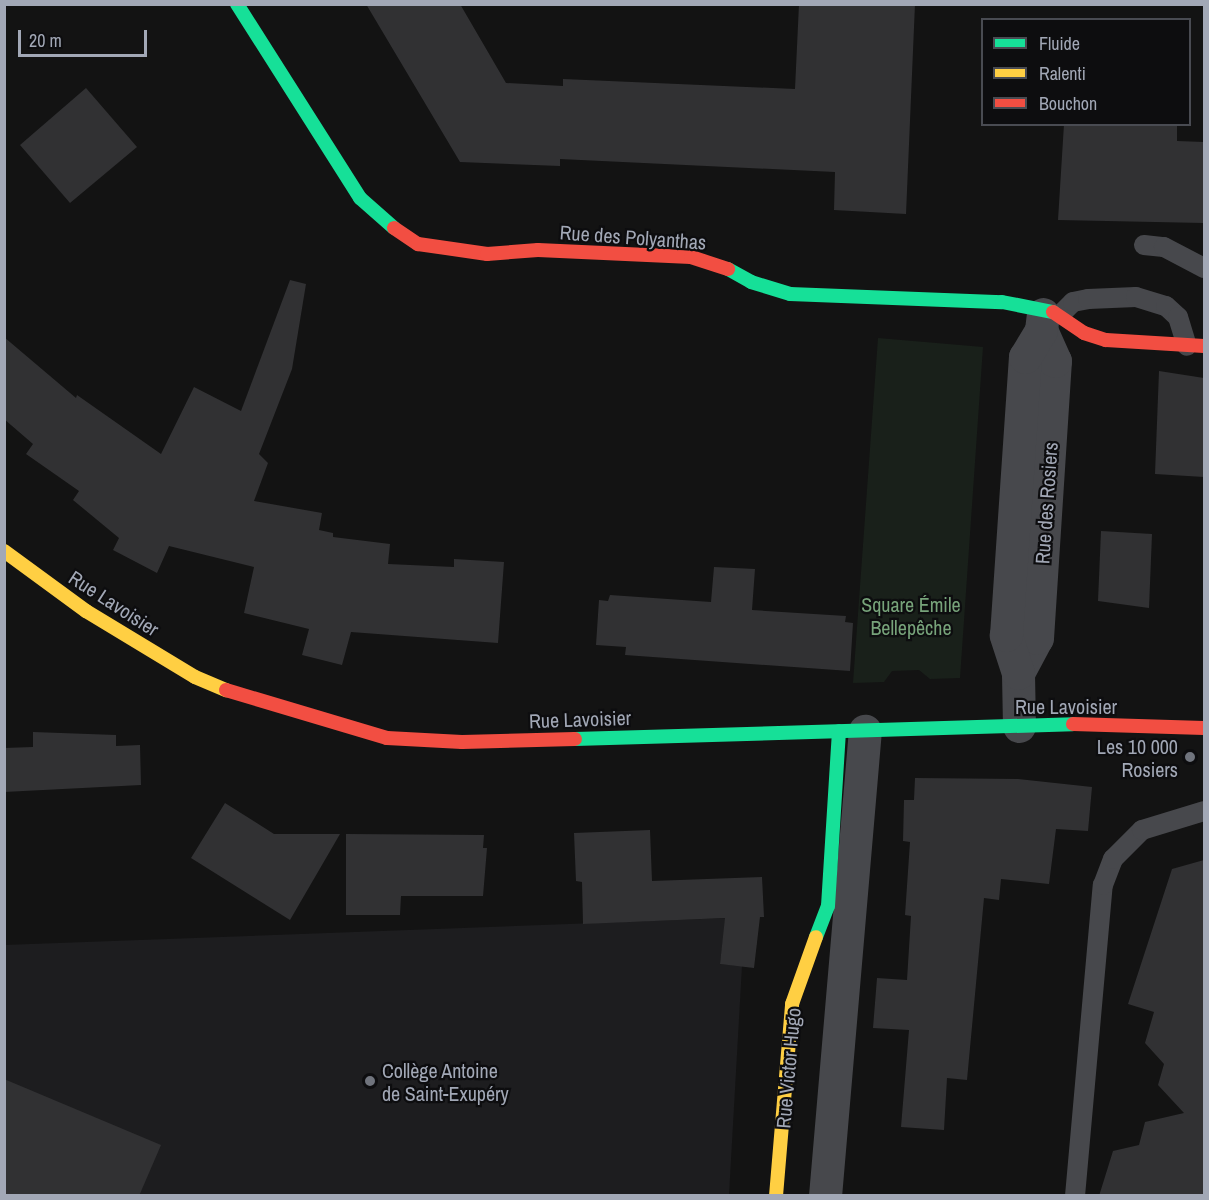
<!DOCTYPE html>
<html>
<head>
<meta charset="utf-8">
<style>
  body { margin:0 }
  #map { position:relative; width:1209px; height:1200px; overflow:hidden; background:#131313; font-family:"Archivo Narrow",sans-serif }
  div>[style] { position:absolute }
  .built>* { inset:0; background:#1d1d1f }
  .green>* { inset:0; background:#19201a }
  .building>* { inset:0; background:#313133 }
  .lane>* { height:20px; margin:-10px; padding:0 10px; transform-origin:10px; border-radius:10px; background:#47484c }
  .street>* { height:33px; margin:-16.5px; padding:0 16.5px; transform-origin:16.5px; border-radius:16.5px; background:#47484c }
  .fast>* { height:14px; margin:-7px; padding:0 7px; transform-origin:7px; border-radius:7px; background:#16e098 }
  .slow>* { height:14px; margin:-7px; padding:0 7px; transform-origin:7px; border-radius:7px; background:#ffcf43 }
  .jam>* { height:14px; margin:-7px; padding:0 7px; transform-origin:7px; border-radius:7px; background:#f24e42 }
  .dots>* { width:16px; height:16px; translate:-50% -50%; box-sizing:border-box; border:3px solid #0d0d0f; border-radius:50% }
  span { translate:-50% -50%; white-space:nowrap; text-align:center; line-height:1.15; -webkit-text-stroke:4.5px #0d0d0f; paint-order:stroke }
  .street-label { font-size:20px; color:#a2a8b6 }
  .park-label { font-size:20px; color:#77a37a }
  .poi-label { font-size:20px; color:#a2a8b6 }
  .right { translate:-100% -50%; text-align:right }
  .left { translate:0 -50%; text-align:left }
  .frame { position:absolute; inset:0; border:6px solid #a2a8b6; pointer-events:none }
  .legend { position:absolute; left:981px; top:18px; width:210px; height:108px; box-sizing:border-box; background:#0d0d0f; border:2px solid #494b52; margin:0; padding:8px 10px; list-style:none; font-size:18px; color:#a2a8b6 }
  .legend li { display:flex; align-items:center; gap:12px; height:30px }
  .legend b { width:30px; border:2px solid #494b52 }
  .scale { position:absolute; left:18px; top:30px; width:129px; height:27px; box-sizing:border-box; border:3px solid #a2a8b6; border-top:0; padding-left:8px; font-size:18px; line-height:21px; white-space:nowrap; color:#a2a8b6; -webkit-text-stroke:4px #0d0d0f; paint-order:stroke }
</style>
</head>
<body>
<div id="map">
  <div class="built">
    <div style="clip-path:polygon(757px 917px,757px 945px,723px 941px,720px 964px,742px 966px,729px 1195px,5px 1195px,4px 945px)"></div>
  </div>
  <div class="green">
    <div style="clip-path:polygon(878px 338px,983px 347px,960px 678px,930px 679px,919px 670px,892px 671px,884px 682px,853px 683px)"></div>
  </div>
  <div class="building">
    <div style="clip-path:polygon(366px 4px,460px 4px,506px 83px,563px 86px,563px 79px,795px 89px,799px 4px,915px 4px,906px 214px,834px 210px,835px 172px,560px 159px,560px 166px,460px 162px)"></div>
    <div style="clip-path:polygon(86px 88px,137px 147px,70px 203px,20px 145px)"></div>
    <div style="clip-path:polygon(1064px 124px,1177px 124px,1177px 141px,1204px 142px,1204px 223px,1058px 220px)"></div>
    <div style="clip-path:polygon(290px 280px,306px 284px,292px 369px,259px 454px,268px 463px,254px 501px,322px 513px,319px 530px,333px 533px,333px 537px,390px 544px,388px 564px,454px 567px,454px 559px,504px 562px,498px 643px,351px 632px,342px 665px,302px 655px,309px 629px,244px 613px,254px 567px,169px 546px,157px 573px,113px 550px,119px 538px,73px 500px,79px 491px,26px 454px,33px 444px,4px 419px,4px 337px,76px 398px,77px 395px,161px 454px,194px 387px,241px 411px)"></div>
    <div style="clip-path:polygon(1159px 371px,1204px 378px,1204px 477px,1155px 474px)"></div>
    <div style="clip-path:polygon(1101px 531px,1152px 534px,1149px 608px,1098px 601px)"></div>
    <div style="clip-path:polygon(714px 567px,755px 569px,752px 610px,846px 616px,845px 622px,853px 623px,850px 671px,625px 655px,626px 647px,596px 645px,599px 600px,608px 601px,610px 595px,711px 602px)"></div>
    <div style="clip-path:polygon(33px 732px,116px 735px,116px 746px,140px 745px,141px 785px,4px 792px,4px 748px,33px 747px)"></div>
    <div style="clip-path:polygon(915px 778px,1018px 779px,1092px 787px,1088px 831px,1056px 829px,1049px 884px,1001px 879px,999px 900px,984px 898px,967px 1080px,947px 1078px,944px 1130px,901px 1127px,909px 1030px,873px 1028px,877px 978px,907px 980px,911px 916px,905px 915px,910px 842px,903px 841px,904px 800px,914px 800px)"></div>
    <div style="clip-path:polygon(225px 803px,274px 834px,340px 834px,290px 920px,191px 858px)"></div>
    <div style="clip-path:polygon(650px 830px,652px 881px,762px 877px,764px 917px,760px 917px,754px 968px,720px 964px,725px 918px,583px 924px,582px 882px,576px 881px,574px 833px)"></div>
    <div style="clip-path:polygon(346px 834px,484px 835px,483px 848px,487px 848px,483px 896px,401px 896px,400px 915px,346px 915px)"></div>
    <div style="clip-path:polygon(1204px 860px,1204px 1196px,1099px 1196px,1113px 1151px,1139px 1145px,1145px 1122px,1184px 1113px,1158px 1085px,1164px 1064px,1145px 1043px,1154px 1012px,1128px 1004px,1172px 869px)"></div>
    <div style="clip-path:polygon(4px 1079px,161px 1145px,139px 1196px,4px 1196px)"></div>
  </div>
  <div class="lane">
    <div style="left:1144px;top:245px;width:20px;rotate:6deg"></div>
    <div style="left:1164px;top:247px;width:45px;rotate:27.7deg"></div>
    <div style="left:1061px;top:314px;width:17px;rotate:-45deg"></div>
    <div style="left:1073px;top:302px;width:15px;rotate:-11deg"></div>
    <div style="left:1088px;top:299px;width:48px;rotate:-2.4deg"></div>
    <div style="left:1136px;top:297px;width:31px;rotate:17deg"></div>
    <div style="left:1166px;top:306px;width:16px;rotate:43deg"></div>
    <div style="left:1178px;top:317px;width:30px;rotate:73deg"></div>
    <div style="left:1075px;top:1196px;width:312px;rotate:-84.9deg"></div>
    <div style="left:1103px;top:885px;width:28px;rotate:-69deg"></div>
    <div style="left:1113px;top:859px;width:41px;rotate:-45deg"></div>
    <div style="left:1142px;top:830px;width:65px;rotate:-17deg"></div>
  </div>
  <div class="street">
    <div style="left:1018px;top:673px;width:40px;rotate:-62deg"></div>
    <div style="left:1037px;top:638px;width:278px;rotate:-86.3deg"></div>
    <div style="left:1055px;top:361px;width:34px;rotate:-114deg"></div>
    <div style="left:1041px;top:330px;width:16px;rotate:-83deg"></div>
    <div style="left:1019px;top:726px;width:53px;rotate:-91.1deg"></div>
    <div style="left:1018px;top:673px;width:40px;rotate:-108deg"></div>
    <div style="left:1006px;top:635px;width:279px;rotate:-86.1deg"></div>
    <div style="left:1025px;top:357px;width:31px;rotate:-59deg"></div>
    <div style="left:825px;top:1196px;width:467px;rotate:-85.1deg"></div>
  </div>
  <div class="fast">
    <div style="left:237px;top:4px;width:230px;rotate:57.6deg"></div>
    <div style="left:360px;top:198px;width:45px;rotate:41.4deg"></div>
    <div style="left:728px;top:269px;width:26px;rotate:29deg"></div>
    <div style="left:751px;top:282px;width:41px;rotate:17.1deg"></div>
    <div style="left:790px;top:294px;width:212px;rotate:2.2deg"></div>
    <div style="left:1002px;top:302px;width:52px;rotate:11.1deg"></div>
    <div style="left:575px;top:739px;width:498px;rotate:-1.7deg"></div>
    <div style="left:816px;top:937px;width:33px;rotate:-69deg"></div>
    <div style="left:828px;top:906px;width:175px;rotate:-86.4deg"></div>
  </div>
  <div class="slow">
    <div style="left:4px;top:551px;width:102px;rotate:36.2deg"></div>
    <div style="left:86px;top:611px;width:127px;rotate:31.2deg"></div>
    <div style="left:195px;top:677px;width:34px;rotate:23deg"></div>
    <div style="left:776px;top:1196px;width:193px;rotate:-85.2deg"></div>
    <div style="left:792px;top:1004px;width:71px;rotate:-70.3deg"></div>
  </div>
  <div class="jam">
    <div style="left:394px;top:228px;width:29px;rotate:34deg"></div>
    <div style="left:418px;top:244px;width:70px;rotate:8.2deg"></div>
    <div style="left:487px;top:254px;width:51px;rotate:-4.5deg"></div>
    <div style="left:538px;top:250px;width:153px;rotate:2.6deg"></div>
    <div style="left:691px;top:257px;width:39px;rotate:18deg"></div>
    <div style="left:1053px;top:312px;width:37px;rotate:34deg"></div>
    <div style="left:1084px;top:333px;width:23px;rotate:18deg"></div>
    <div style="left:1106px;top:340px;width:98px;rotate:3.5deg"></div>
    <div style="left:226px;top:690px;width:168px;rotate:16.6deg"></div>
    <div style="left:387px;top:738px;width:75px;rotate:3.1deg"></div>
    <div style="left:462px;top:742px;width:113px;rotate:-1.5deg"></div>
    <div style="left:1073px;top:724px;width:131px;rotate:1.7deg"></div>
  </div>
  <div class="dots">
    <div style="left:1190px;top:757px;background:#70747d"></div>
    <div style="left:370px;top:1081px;background:#70747d"></div>
  </div>
  <div class="street-label">
    <span style="left:633px;top:237px;rotate:4deg">Rue des Polyanthas</span>
    <span style="left:1046px;top:503px;rotate:-86deg">Rue des Rosiers</span>
    <span style="left:114px;top:603px;rotate:33deg">Rue Lavoisier</span>
    <span style="left:1066px;top:706px">Rue Lavoisier</span>
    <span style="left:580px;top:719px;rotate:-2deg">Rue Lavoisier</span>
    <span style="left:788px;top:1068px;rotate:-85deg">Rue Victor Hugo</span>
  </div>
  <div class="park-label">
    <span style="left:911px;top:616px">Square Émile<br>Bellepêche</span>
  </div>
  <div class="poi-label">
    <span class="right" style="left:1178px;top:758px">Les 10 000<br>Rosiers</span>
    <span class="left" style="left:382px;top:1082px">Collège Antoine<br>de Saint-Exupéry</span>
  </div>
  <div class="frame"></div>
  <ul class="legend">
  <li><b style="height:8px;background:#16e098"></b>Fluide</li>
  <li><b style="height:8px;background:#ffcf43"></b>Ralenti</li>
  <li><b style="height:8px;background:#f24e42"></b>Bouchon</li>
  </ul>
  <div class="scale">20 m</div>
</div>
</body>
</html>
